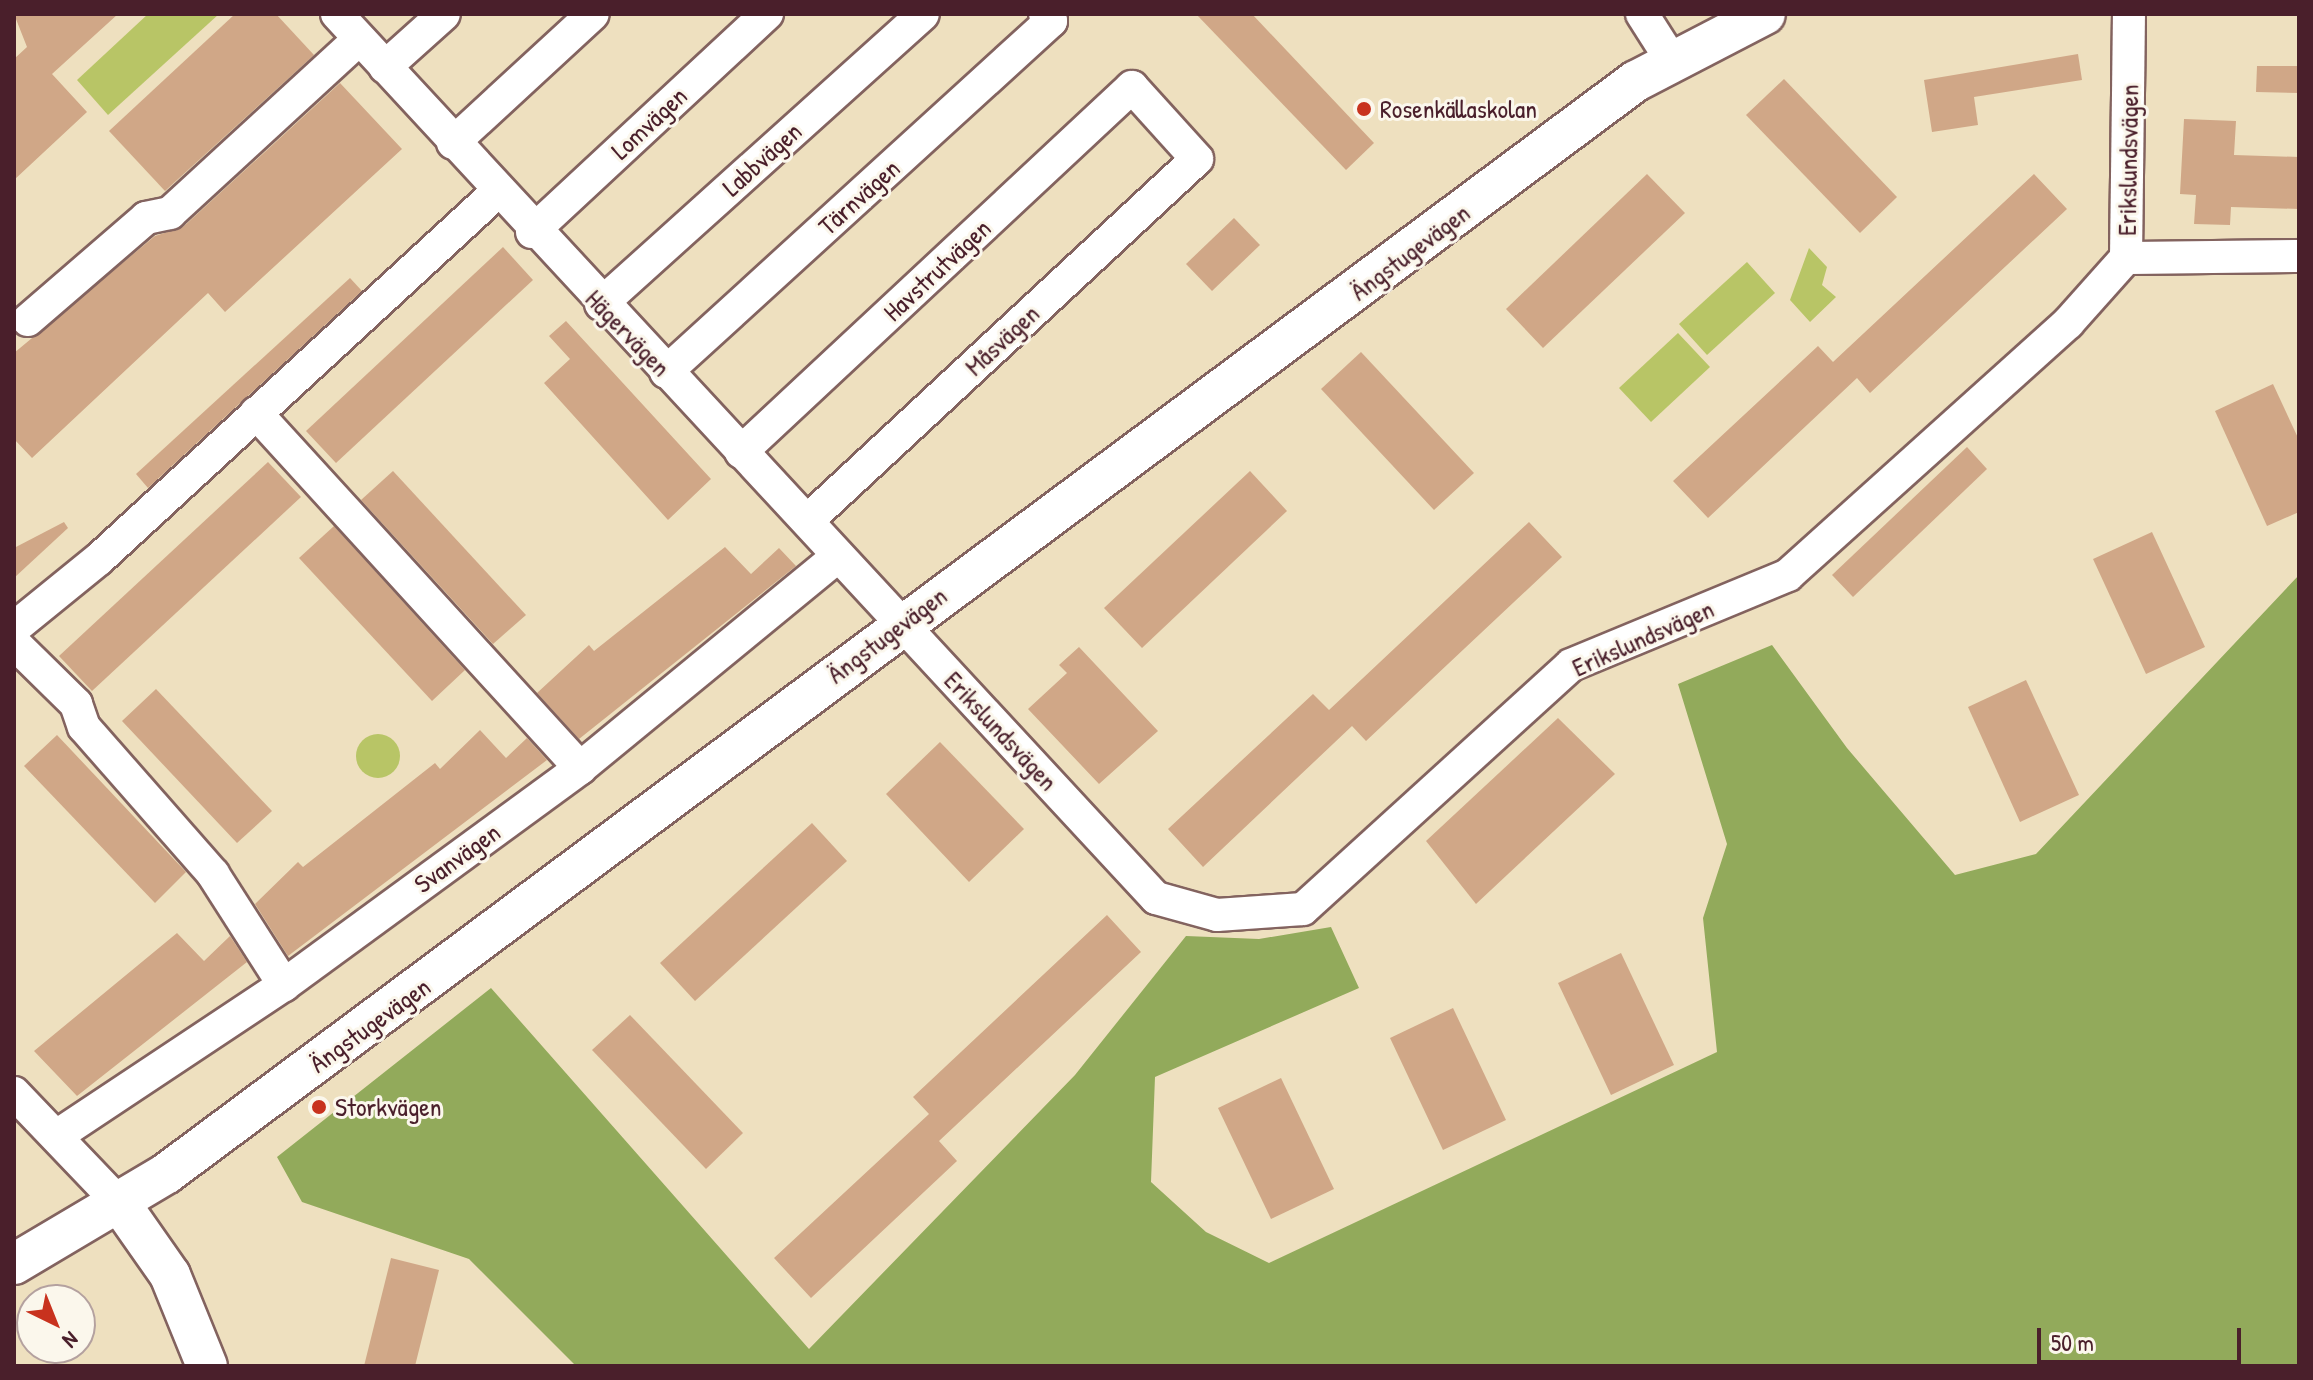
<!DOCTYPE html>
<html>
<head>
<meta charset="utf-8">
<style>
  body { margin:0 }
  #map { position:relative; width:2313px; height:1380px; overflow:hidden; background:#eee0bf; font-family:"Patrick Hand",sans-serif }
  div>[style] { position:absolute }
  .green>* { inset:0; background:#b8c566 }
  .round { border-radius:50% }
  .forest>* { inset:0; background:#92aa5b }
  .building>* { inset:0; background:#d0a787 }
  .roads { filter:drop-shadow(2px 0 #83635f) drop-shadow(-2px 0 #83635f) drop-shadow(0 2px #83635f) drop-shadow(0 -2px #83635f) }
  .minor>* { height:32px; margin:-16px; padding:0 16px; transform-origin:16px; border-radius:16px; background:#fff }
  .tertiary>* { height:40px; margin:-20px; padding:0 20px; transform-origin:20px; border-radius:20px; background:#fff }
  .dots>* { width:22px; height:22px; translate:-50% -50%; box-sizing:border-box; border:4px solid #fbf7ec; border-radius:50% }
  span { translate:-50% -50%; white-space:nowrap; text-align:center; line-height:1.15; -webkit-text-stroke:6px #fbf7ec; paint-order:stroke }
  .poi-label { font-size:26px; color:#4a1f2b }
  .left { translate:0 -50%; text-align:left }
  .street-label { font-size:26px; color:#4a1f2b }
  .frame { position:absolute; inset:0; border:16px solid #4a1f2b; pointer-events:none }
  .north { position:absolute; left:16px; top:1284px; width:80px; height:80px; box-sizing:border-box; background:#fbf7ec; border:2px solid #b4a19f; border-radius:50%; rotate:137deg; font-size:22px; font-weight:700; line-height:32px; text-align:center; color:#4a1f2b }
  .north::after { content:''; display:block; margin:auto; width:28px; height:36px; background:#c8321e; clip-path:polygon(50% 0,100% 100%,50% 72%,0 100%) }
  .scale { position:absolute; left:2037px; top:1328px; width:204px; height:36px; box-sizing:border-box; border:4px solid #4a1f2b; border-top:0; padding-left:10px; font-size:24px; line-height:28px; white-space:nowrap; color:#4a1f2b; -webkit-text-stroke:6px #fbf7ec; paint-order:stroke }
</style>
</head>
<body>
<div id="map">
  <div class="green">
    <div style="clip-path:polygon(148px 14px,219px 14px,108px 115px,77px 80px)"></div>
    <div style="clip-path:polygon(1809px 248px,1827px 267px,1822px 285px,1836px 297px,1810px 322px,1790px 300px)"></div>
    <div style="clip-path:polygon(1747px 262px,1775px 293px,1707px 355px,1679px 324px)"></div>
    <div style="clip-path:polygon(1678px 333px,1710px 367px,1651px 422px,1619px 388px)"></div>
    <div class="round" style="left:356px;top:734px;width:44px;height:44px"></div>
  </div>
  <div class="forest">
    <div style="clip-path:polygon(2299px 575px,2299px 1366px,576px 1366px,469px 1259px,302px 1202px,277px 1157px,491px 988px,809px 1349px,1075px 1075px,1186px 936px,1259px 939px,1331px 927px,1359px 988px,1155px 1077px,1151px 1182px,1206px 1232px,1269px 1263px,1717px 1052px,1703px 918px,1727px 844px,1678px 684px,1772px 645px,1847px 748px,1955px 875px,2036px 854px)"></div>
  </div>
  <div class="building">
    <div style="clip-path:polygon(14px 14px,118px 14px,52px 74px,87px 112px,14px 180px,14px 59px,27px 47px)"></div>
    <div style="clip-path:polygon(235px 14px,276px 14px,314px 55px,165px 191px,109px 131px)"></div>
    <div style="clip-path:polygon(1196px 14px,1252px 14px,1374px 143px,1346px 170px)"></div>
    <div style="clip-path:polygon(2078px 54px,2082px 80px,1974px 97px,1978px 125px,1932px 132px,1924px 80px)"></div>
    <div style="clip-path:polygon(2257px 66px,2299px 66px,2299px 93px,2256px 92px)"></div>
    <div style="clip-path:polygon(1784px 79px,1897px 197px,1860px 233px,1746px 115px)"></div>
    <div style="clip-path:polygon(340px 83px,402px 149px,225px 312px,208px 293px,32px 458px,14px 439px,14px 353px,155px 236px,183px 227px)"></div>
    <div style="clip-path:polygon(2184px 119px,2236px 121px,2234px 155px,2299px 157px,2299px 209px,2231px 207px,2230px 225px,2194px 224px,2196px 195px,2180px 194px)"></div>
    <div style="clip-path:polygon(1647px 174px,1685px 213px,1543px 348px,1506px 309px)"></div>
    <div style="clip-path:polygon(2034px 174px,2067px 209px,1870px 393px,1857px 378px,1708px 518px,1673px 481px,1818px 346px,1833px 362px)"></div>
    <div style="clip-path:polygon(1234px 218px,1260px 245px,1212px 291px,1186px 264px)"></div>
    <div style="clip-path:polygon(503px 247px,533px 280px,336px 463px,306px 431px)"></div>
    <div style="clip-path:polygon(350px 278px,362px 291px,148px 488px,136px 474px)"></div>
    <div style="clip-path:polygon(566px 321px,711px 479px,668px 520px,544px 383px,570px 359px,549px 336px)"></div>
    <div style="clip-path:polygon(1361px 352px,1474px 473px,1434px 510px,1321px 389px)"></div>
    <div style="clip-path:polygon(2273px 384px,2299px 440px,2299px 512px,2267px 526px,2215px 411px)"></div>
    <div style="clip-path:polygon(1967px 447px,1987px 469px,1853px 597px,1832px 575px)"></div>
    <div style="clip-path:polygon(268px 462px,301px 497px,92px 691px,59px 656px)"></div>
    <div style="clip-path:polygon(393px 471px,526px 615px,493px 644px,361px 500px)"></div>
    <div style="clip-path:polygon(1250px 471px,1287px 511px,1142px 648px,1104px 608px)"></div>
    <div style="clip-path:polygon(64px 522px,68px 528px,14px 578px,14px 548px)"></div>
    <div style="clip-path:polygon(1529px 522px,1562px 557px,1366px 741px,1352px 726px,1203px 867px,1168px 829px,1313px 694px,1329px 710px)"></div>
    <div style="clip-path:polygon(334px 526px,465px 670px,432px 701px,299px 558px)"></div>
    <div style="clip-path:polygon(2152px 532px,2205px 647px,2146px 674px,2093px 559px)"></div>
    <div style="clip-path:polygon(725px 547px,751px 574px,779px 548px,796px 566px,579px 739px,537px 693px,589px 645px,594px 651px)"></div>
    <div style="clip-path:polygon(1079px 647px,1158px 731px,1099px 784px,1028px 709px,1067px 673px,1059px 665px)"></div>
    <div style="clip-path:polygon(2026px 680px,2079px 795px,2020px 822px,1968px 707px)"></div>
    <div style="clip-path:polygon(156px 689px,272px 811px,237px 843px,122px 721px)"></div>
    <div style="clip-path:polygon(1558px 718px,1615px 774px,1476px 904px,1426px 841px)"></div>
    <div style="clip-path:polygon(480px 730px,506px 758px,527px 738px,547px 760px,288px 956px,255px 904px,298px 862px,303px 867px,435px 763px,440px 769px)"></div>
    <div style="clip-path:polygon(57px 735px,186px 872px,155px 903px,24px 766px)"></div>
    <div style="clip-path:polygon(940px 742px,1024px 829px,969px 882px,886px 794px)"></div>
    <div style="clip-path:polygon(812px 823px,847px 861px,695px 1001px,660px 963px)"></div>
    <div style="clip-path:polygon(1107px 915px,1141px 952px,939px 1141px,957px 1161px,811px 1298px,774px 1258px,929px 1114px,913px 1097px)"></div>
    <div style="clip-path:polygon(177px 933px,204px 961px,230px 936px,247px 962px,77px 1096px,34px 1051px)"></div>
    <div style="clip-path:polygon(1621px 953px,1674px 1065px,1611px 1095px,1558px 983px)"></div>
    <div style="clip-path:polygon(1453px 1008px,1506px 1120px,1443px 1150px,1390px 1038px)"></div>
    <div style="clip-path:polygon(630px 1015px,743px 1133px,706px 1169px,592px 1050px)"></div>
    <div style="clip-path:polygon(1281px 1078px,1334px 1189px,1271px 1219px,1218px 1108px)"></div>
    <div style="clip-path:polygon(391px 1258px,439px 1270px,415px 1366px,364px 1366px)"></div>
  </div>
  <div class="roads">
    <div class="minor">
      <div style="left:337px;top:14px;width:1205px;rotate:47.19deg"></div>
      <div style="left:1156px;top:898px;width:63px;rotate:15.6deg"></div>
      <div style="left:1217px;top:915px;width:86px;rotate:-4deg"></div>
      <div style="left:1303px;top:909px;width:362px;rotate:-42.3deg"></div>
      <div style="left:1571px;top:665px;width:235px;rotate:-22.5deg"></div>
      <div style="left:1788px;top:575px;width:377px;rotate:-42deg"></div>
      <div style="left:2068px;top:323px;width:87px;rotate:-48.3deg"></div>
      <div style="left:2126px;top:258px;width:244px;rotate:-89.3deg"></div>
      <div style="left:1642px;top:14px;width:52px;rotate:57.5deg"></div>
      <div style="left:385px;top:67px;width:79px;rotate:-41.9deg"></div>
      <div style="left:453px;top:143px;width:190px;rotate:-42.7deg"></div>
      <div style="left:532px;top:232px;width:321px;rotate:-42.9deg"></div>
      <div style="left:2126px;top:258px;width:173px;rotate:-0.7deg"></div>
      <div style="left:601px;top:304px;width:433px;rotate:-42deg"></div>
      <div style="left:28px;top:320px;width:156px;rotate:-40.8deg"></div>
      <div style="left:146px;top:218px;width:25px;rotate:-12deg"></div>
      <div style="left:170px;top:213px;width:257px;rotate:-42.6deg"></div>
      <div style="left:666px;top:372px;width:521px;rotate:-42.36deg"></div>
      <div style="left:1051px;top:21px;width:9px;rotate:-131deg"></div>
      <div style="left:256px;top:413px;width:481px;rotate:47.6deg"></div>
      <div style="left:741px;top:452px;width:535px;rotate:-43.03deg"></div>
      <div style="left:1132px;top:87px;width:97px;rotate:47.9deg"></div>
      <div style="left:1197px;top:159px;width:532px;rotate:137.13deg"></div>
      <div style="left:14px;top:628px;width:109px;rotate:-39.1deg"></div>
      <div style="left:99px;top:559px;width:540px;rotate:-42.67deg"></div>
      <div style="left:14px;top:643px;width:87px;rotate:44.5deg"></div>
      <div style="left:76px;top:704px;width:24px;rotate:71deg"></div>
      <div style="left:84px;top:727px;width:196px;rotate:48.7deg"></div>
      <div style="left:213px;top:874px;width:132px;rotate:57.4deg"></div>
      <div style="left:14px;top:1093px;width:155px;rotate:46.3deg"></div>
      <div style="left:58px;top:1135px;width:271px;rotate:-33.6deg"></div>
      <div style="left:284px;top:985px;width:367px;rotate:-36.2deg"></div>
      <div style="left:580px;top:768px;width:334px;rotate:-39.4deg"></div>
    </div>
    <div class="tertiary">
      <div style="left:121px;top:1205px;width:85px;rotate:55deg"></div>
      <div style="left:170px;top:1275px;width:98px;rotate:67.9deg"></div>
      <div style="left:14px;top:1264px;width:178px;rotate:-30.7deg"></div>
      <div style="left:167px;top:1173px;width:1830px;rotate:-36.63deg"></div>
      <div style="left:1636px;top:81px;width:145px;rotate:-27.4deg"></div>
    </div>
  </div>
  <div class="dots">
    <div style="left:1364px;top:109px;background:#c8321e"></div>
    <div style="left:319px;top:1107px;background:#c8321e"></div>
  </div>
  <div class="poi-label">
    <span class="left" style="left:1380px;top:109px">Rosenkällaskolan</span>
    <span class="left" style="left:335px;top:1107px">Storkvägen</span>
  </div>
  <div class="street-label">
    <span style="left:649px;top:123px;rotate:-43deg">Lomvägen</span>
    <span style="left:762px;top:159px;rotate:-42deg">Labbvägen</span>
    <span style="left:2128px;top:160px;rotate:-89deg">Erikslundsvägen</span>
    <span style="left:859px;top:197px;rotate:-42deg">Tärnvägen</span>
    <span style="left:1410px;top:252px;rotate:-37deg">Ängstugevägen</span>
    <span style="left:937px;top:270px;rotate:-43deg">Havstrutvägen</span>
    <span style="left:628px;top:333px;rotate:46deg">Hägervägen</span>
    <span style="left:1002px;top:340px;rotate:-43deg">Måsvägen</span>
    <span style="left:887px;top:635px;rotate:-37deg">Ängstugevägen</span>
    <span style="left:1643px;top:638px;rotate:-24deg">Erikslundsvägen</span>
    <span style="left:1001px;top:731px;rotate:47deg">Erikslundsvägen</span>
    <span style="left:457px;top:858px;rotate:-36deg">Svanvägen</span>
    <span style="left:370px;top:1025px;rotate:-36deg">Ängstugevägen</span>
  </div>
  <div class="frame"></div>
  <div class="north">N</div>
  <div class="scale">50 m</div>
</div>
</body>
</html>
